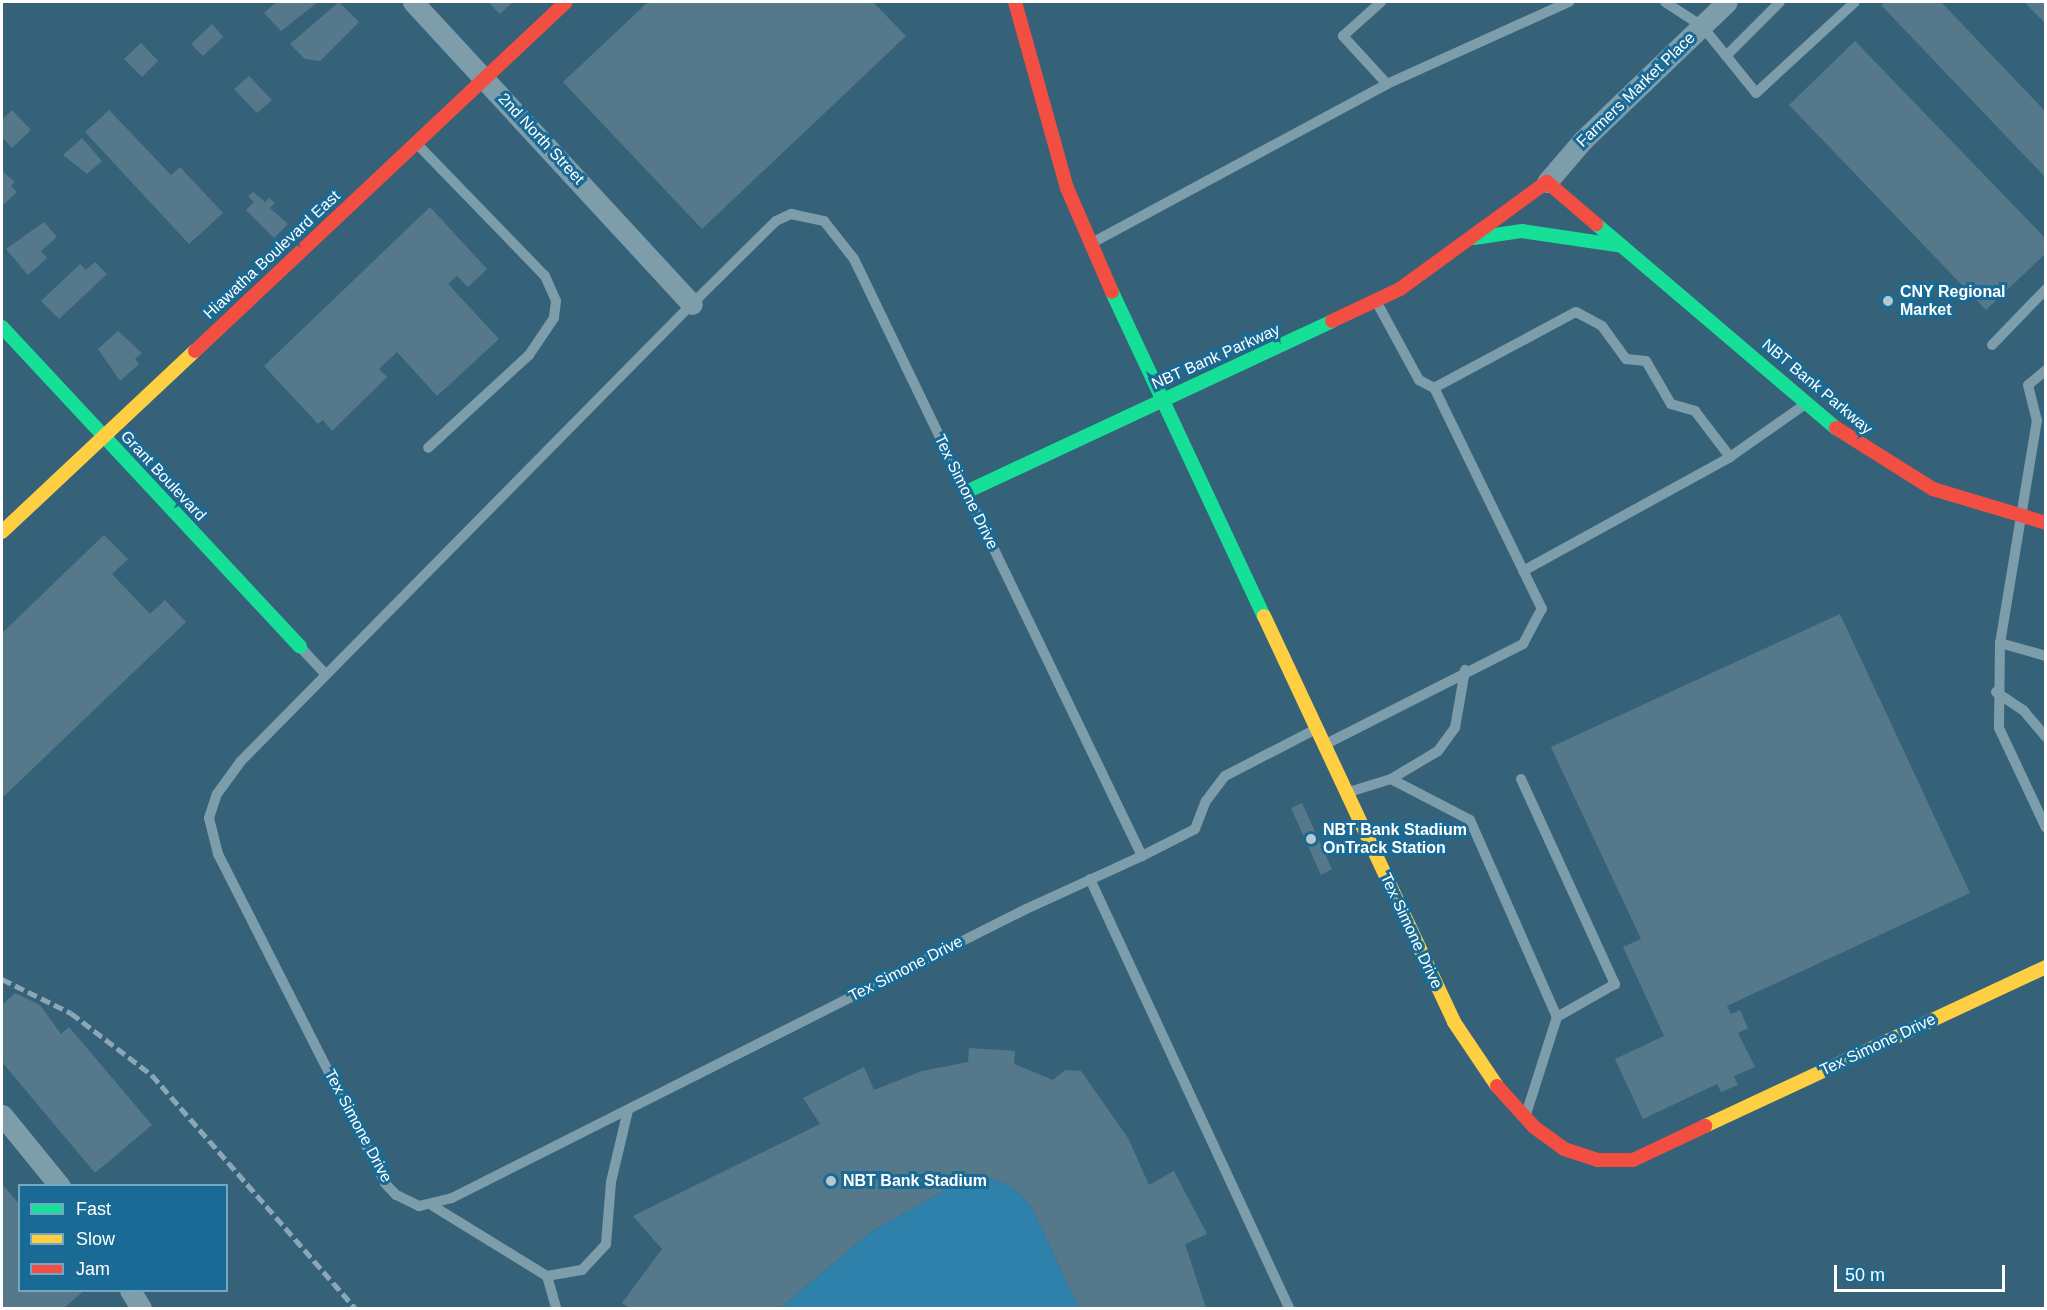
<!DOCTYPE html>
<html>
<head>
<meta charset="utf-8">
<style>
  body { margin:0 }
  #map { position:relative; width:2047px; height:1310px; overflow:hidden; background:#356279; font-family:Arial,sans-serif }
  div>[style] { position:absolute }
  .green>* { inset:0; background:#2e81ab }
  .building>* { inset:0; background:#55798b }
  .lane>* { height:10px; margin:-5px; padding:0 5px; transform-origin:5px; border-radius:5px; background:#7e9dab }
  .street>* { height:21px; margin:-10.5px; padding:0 10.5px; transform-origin:10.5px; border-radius:10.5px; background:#7e9dab }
  .fast>* { height:14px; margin:-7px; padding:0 7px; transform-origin:7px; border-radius:7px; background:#16e098 }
  .slow>* { height:14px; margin:-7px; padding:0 7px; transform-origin:7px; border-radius:7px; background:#ffcf43 }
  .jam>* { height:14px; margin:-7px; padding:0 7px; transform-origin:7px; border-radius:7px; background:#f24e42 }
  .rail>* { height:4.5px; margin-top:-2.25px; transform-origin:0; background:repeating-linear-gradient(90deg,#8ba6b4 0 10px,transparent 0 14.5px) }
  .dots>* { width:16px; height:16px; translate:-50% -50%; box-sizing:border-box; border:3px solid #196a95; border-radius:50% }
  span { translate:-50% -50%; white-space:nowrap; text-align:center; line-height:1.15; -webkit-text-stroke:6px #196a95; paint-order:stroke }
  .street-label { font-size:16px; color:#fff }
  .poi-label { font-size:16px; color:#fff; font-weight:700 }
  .left { translate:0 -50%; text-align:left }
  .frame { position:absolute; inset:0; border:3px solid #fff; pointer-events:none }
  .legend { position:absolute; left:18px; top:1184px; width:210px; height:108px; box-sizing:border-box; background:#196a95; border:2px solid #75a6bf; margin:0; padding:8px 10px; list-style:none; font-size:18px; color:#fff }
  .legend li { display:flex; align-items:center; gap:12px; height:30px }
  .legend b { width:30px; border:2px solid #75a6bf }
  .scale { position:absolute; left:1834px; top:1265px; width:171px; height:27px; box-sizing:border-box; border:3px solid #fff; border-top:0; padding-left:8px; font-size:18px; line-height:21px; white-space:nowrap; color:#fff; -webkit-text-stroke:4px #196a95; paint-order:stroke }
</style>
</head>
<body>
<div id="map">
  <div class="green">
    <div style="clip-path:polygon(969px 1177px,991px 1178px,1014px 1188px,1031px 1206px,1079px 1308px,780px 1308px,872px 1231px)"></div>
  </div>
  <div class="building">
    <div style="clip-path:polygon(276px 2px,318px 2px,281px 31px,264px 13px)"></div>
    <div style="clip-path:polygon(339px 2px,359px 22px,320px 61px,305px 59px,290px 44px)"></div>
    <div style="clip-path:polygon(488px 2px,513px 2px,500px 14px)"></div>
    <div style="clip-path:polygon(648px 2px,873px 2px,906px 36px,702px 229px,563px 82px)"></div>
    <div style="clip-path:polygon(1885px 2px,1941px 2px,2046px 112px,2046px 178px,1881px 5px)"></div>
    <div style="clip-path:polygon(2024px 2px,2046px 2px,2046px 24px)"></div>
    <div style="clip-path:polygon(212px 24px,223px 37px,203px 56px,191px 44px)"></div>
    <div style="clip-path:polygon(1855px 41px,2046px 239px,2046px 253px,1986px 310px,1789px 105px)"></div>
    <div style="clip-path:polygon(141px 43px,158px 61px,142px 77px,124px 59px)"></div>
    <div style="clip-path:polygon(249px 76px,272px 100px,257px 113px,234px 89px)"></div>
    <div style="clip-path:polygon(12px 110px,31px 130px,12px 148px,2px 137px,2px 120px)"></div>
    <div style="clip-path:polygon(109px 110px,171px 175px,180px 167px,223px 213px,189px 244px,85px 132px)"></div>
    <div style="clip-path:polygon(82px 138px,102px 161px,87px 174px,63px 155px)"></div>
    <div style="clip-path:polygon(2px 171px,15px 182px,11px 186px,17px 192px,2px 206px)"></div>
    <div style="clip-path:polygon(253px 192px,265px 202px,269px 198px,275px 203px,270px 208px,288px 224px,274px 238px,246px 210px,254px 202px,248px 196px)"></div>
    <div style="clip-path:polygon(430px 207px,487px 269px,468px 287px,457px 276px,448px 284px,499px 339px,437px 396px,397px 352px,379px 369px,387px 377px,332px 431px,323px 420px,318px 424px,264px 366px)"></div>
    <div style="clip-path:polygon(44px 222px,57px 237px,41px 251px,47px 258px,28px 275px,6px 249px)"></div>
    <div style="clip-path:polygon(95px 262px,107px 274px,59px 319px,41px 301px,80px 264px,86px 270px)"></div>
    <div style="clip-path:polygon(118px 331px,142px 353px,135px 359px,139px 364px,120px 381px,98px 349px)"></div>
    <div style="clip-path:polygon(104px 535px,128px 559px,112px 574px,150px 614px,165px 600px,186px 622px,2px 798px,2px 633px)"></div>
    <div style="clip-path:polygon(1840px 614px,1970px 893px,1727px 1006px,1731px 1014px,1740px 1010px,1748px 1028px,1738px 1033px,1755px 1067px,1734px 1076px,1738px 1085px,1721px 1092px,1717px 1084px,1643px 1119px,1615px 1059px,1664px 1036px,1623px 947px,1641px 939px,1551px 747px)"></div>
    <div style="clip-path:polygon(1302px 803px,1332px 869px,1321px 875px,1291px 808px)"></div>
    <div style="clip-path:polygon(15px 993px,40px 1005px,61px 1034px,69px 1027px,152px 1125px,95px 1173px,2px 1062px,2px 1005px)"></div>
    <div style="clip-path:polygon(969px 1048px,1015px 1051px,1014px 1064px,1053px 1080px,1065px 1070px,1081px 1071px,1128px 1138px,1149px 1185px,1174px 1171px,1207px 1234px,1185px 1244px,1206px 1308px,1079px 1308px,1031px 1206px,1014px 1188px,991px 1178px,969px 1177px,872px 1231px,780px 1308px,629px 1308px,622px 1303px,662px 1249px,633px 1216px,820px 1124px,803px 1098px,864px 1067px,874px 1090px,922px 1071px,968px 1062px)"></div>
    <div style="clip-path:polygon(2px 1184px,20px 1205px,20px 1290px,85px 1290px,64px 1308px,2px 1308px)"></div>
  </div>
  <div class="lane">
    <div style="left:1381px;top:2px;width:51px;rotate:138.2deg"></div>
    <div style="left:1343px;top:36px;width:65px;rotate:47.5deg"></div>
    <div style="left:1665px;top:2px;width:44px;rotate:33deg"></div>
    <div style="left:1702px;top:26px;width:86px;rotate:51.1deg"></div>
    <div style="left:1756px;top:93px;width:134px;rotate:-42.6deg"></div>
    <div style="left:1726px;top:56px;width:76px;rotate:-45deg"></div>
    <div style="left:418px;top:145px;width:182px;rotate:45.9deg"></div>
    <div style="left:545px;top:276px;width:27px;rotate:66deg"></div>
    <div style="left:556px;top:301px;width:17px;rotate:97deg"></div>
    <div style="left:554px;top:318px;width:45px;rotate:124deg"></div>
    <div style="left:529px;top:355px;width:137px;rotate:137.4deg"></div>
    <div style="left:791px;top:214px;width:34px;rotate:12deg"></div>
    <div style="left:824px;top:221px;width:48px;rotate:51.7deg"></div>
    <div style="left:854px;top:259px;width:663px;rotate:64.25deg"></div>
    <div style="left:1142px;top:856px;width:128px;rotate:155.4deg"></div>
    <div style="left:1026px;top:909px;width:643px;rotate:153.28deg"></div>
    <div style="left:452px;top:1198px;width:34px;rotate:166deg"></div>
    <div style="left:419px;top:1206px;width:25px;rotate:-154deg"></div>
    <div style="left:396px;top:1195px;width:16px;rotate:-133deg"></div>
    <div style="left:385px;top:1183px;width:369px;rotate:-116.9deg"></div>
    <div style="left:218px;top:854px;width:37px;rotate:-104deg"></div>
    <div style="left:209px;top:818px;width:25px;rotate:-72deg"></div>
    <div style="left:217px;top:794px;width:39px;rotate:-54deg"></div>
    <div style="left:240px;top:762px;width:643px;rotate:-45.38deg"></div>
    <div style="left:692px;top:304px;width:118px;rotate:-44.7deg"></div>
    <div style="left:776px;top:221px;width:17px;rotate:-25deg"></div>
    <div style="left:1090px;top:244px;width:337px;rotate:-28.3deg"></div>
    <div style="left:1387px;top:84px;width:200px;rotate:-24.3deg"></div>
    <div style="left:1376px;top:301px;width:90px;rotate:61.4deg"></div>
    <div style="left:1419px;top:380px;width:17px;rotate:28deg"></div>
    <div style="left:1434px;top:388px;width:161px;rotate:-28.2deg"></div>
    <div style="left:1576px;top:312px;width:30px;rotate:28deg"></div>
    <div style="left:1602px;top:326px;width:41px;rotate:54deg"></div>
    <div style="left:1626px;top:359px;width:20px;rotate:6deg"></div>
    <div style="left:1646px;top:361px;width:50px;rotate:59.8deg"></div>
    <div style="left:1671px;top:404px;width:25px;rotate:16deg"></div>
    <div style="left:1695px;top:411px;width:58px;rotate:52.7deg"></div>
    <div style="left:1992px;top:345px;width:78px;rotate:-46deg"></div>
    <div style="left:2046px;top:370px;width:23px;rotate:140deg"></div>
    <div style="left:2028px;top:385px;width:36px;rotate:76deg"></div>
    <div style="left:2037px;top:420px;width:226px;rotate:99.4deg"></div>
    <div style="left:2000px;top:643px;width:48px;rotate:15.8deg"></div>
    <div style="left:1523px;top:571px;width:236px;rotate:-28.8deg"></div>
    <div style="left:1730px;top:457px;width:90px;rotate:-35.1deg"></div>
    <div style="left:2000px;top:643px;width:85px;rotate:90.7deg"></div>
    <div style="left:1999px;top:728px;width:110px;rotate:64.8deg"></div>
    <div style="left:302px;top:649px;width:35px;rotate:47deg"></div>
    <div style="left:1996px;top:692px;width:34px;rotate:34deg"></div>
    <div style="left:2024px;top:711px;width:34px;rotate:50deg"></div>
    <div style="left:1326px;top:744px;width:221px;rotate:-26.9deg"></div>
    <div style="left:1523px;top:644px;width:40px;rotate:-62deg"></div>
    <div style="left:1542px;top:609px;width:246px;rotate:-116deg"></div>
    <div style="left:1391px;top:779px;width:89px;rotate:27.4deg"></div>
    <div style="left:1470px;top:820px;width:215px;rotate:66.2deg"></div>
    <div style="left:1557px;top:1017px;width:102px;rotate:107.7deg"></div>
    <div style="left:1521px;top:779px;width:226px;rotate:65.4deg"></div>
    <div style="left:1615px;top:984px;width:67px;rotate:150.4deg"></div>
    <div style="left:1349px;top:792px;width:44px;rotate:-17.2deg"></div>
    <div style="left:1391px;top:779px;width:55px;rotate:-30.8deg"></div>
    <div style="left:1438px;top:751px;width:29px;rotate:-54deg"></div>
    <div style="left:1455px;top:728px;width:59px;rotate:-80.2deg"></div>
    <div style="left:1142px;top:856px;width:59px;rotate:-27deg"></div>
    <div style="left:1195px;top:829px;width:30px;rotate:-69deg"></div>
    <div style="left:1206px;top:801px;width:31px;rotate:-53deg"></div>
    <div style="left:1225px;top:776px;width:100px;rotate:-27.3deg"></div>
    <div style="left:1090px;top:879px;width:473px;rotate:65.1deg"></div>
    <div style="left:433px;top:1206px;width:134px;rotate:31.6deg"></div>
    <div style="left:547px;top:1276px;width:36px;rotate:-10deg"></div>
    <div style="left:582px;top:1270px;width:35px;rotate:-47deg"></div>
    <div style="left:606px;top:1244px;width:62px;rotate:-85.4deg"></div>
    <div style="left:611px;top:1182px;width:74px;rotate:-76.7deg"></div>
    <div style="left:547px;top:1276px;width:33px;rotate:74deg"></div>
  </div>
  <div class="street">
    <div style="left:413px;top:2px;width:411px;rotate:47.3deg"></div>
    <div style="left:1547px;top:182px;width:55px;rotate:-49.4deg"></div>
    <div style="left:1583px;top:140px;width:199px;rotate:-43.8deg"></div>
    <div style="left:2px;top:1115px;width:92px;rotate:50.8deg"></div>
    <div style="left:130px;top:1290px;width:21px;rotate:59deg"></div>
  </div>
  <div class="fast">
    <div style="left:1596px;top:224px;width:315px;rotate:40.4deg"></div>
    <div style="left:1474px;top:238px;width:49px;rotate:-8.3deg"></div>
    <div style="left:1522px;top:231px;width:101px;rotate:8.5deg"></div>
    <div style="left:1112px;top:292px;width:358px;rotate:64.9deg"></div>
    <div style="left:2px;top:327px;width:437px;rotate:47deg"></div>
    <div style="left:966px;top:492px;width:404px;rotate:-25deg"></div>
  </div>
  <div class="slow">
    <div style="left:2px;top:532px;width:265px;rotate:-43.2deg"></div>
    <div style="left:1264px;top:616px;width:448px;rotate:64.9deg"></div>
    <div style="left:1454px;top:1022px;width:77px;rotate:56.1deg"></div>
    <div style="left:1705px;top:1126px;width:376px;rotate:-25deg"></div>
  </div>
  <div class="jam">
    <div style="left:1015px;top:2px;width:193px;rotate:74.4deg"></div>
    <div style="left:1067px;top:188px;width:113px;rotate:66.6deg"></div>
    <div style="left:1332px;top:321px;width:75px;rotate:-25.2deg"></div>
    <div style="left:1400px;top:289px;width:182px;rotate:-36.1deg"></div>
    <div style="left:1547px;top:182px;width:65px;rotate:40.6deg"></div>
    <div style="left:195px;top:351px;width:509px;rotate:-43.25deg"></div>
    <div style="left:1836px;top:428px;width:115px;rotate:32.2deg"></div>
    <div style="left:1933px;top:489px;width:118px;rotate:16.7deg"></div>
    <div style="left:1497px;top:1086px;width:55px;rotate:47.9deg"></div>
    <div style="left:1534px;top:1127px;width:37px;rotate:36deg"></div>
    <div style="left:1564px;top:1149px;width:35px;rotate:18deg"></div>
    <div style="left:1597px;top:1160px;width:36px"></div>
    <div style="left:1633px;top:1160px;width:80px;rotate:-25.3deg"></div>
  </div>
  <div class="rail">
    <div style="left:2px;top:979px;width:77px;rotate:26.2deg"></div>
    <div style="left:71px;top:1013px;width:102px;rotate:37.4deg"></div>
    <div style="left:152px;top:1075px;width:309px;rotate:48.9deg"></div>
  </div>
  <div class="dots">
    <div style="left:1888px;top:301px;background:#b8c8d0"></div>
    <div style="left:1311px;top:839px;background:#b8c8d0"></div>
    <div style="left:831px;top:1181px;background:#b8c8d0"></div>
  </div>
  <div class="street-label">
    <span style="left:1636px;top:90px;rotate:-44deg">Farmers Market Place</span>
    <span style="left:541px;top:139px;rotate:47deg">2nd North Street</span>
    <span style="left:272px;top:255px;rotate:-43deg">Hiawatha Boulevard East</span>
    <span style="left:1216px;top:357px;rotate:-24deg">NBT Bank Parkway</span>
    <span style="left:1817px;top:387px;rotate:40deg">NBT Bank Parkway</span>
    <span style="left:163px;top:476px;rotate:47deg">Grant Boulevard</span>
    <span style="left:966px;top:492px;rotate:64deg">Tex Simone Drive</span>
    <span style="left:1411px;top:931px;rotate:65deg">Tex Simone Drive</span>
    <span style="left:906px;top:969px;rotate:-27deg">Tex Simone Drive</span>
    <span style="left:1878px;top:1045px;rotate:-25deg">Tex Simone Drive</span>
    <span style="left:358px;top:1126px;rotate:62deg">Tex Simone Drive</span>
  </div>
  <div class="poi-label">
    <span class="left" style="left:1900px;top:301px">CNY Regional<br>Market</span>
    <span class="left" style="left:1323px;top:839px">NBT Bank Stadium<br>OnTrack Station</span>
    <span class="left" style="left:843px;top:1181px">NBT Bank Stadium</span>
  </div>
  <div class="frame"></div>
  <ul class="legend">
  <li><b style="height:8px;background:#16e098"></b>Fast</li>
  <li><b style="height:8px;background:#ffcf43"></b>Slow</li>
  <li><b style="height:8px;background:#f24e42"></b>Jam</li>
  </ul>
  <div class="scale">50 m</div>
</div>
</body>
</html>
